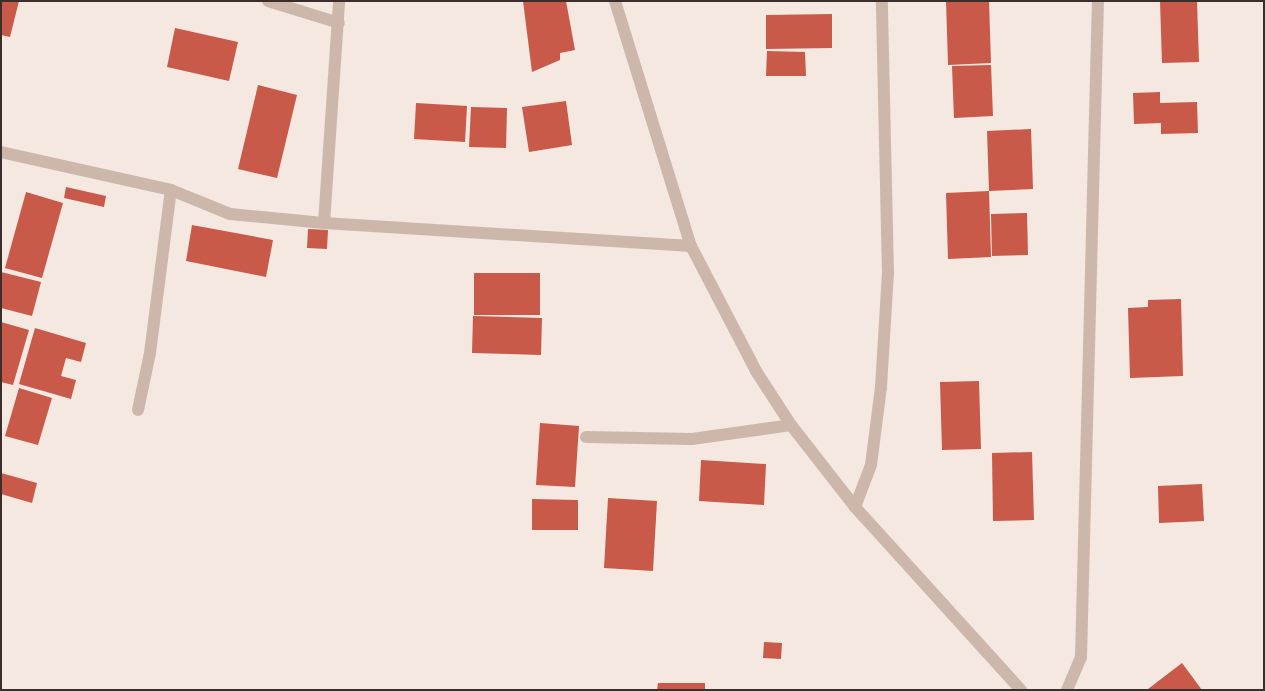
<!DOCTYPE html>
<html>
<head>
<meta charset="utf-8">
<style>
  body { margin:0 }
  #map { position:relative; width:1265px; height:691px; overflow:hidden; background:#f4e8e0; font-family:"Varela Round",sans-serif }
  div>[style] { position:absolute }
  .building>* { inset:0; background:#c95949 }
  .minor>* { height:12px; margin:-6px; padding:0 6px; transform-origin:6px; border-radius:6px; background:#cdb7ab }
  span { translate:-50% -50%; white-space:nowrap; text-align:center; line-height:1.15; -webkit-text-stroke:4px #fbf3ed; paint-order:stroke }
  .frame { position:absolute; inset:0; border:2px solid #3b2e2a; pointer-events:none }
</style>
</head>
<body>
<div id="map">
  <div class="building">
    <div style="clip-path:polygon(1px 1px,19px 1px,10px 37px,1px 35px)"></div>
    <div style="clip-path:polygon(523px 1px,566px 1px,575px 50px,560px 53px,560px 60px,532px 72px)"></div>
    <div style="clip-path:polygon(946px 1px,989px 1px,991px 63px,948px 65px)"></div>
    <div style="clip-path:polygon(1160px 1px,1197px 1px,1199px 62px,1162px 63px)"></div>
    <div style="clip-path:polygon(832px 14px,832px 48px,766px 49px,766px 15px)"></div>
    <div style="clip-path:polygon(175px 28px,238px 42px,229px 81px,167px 67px)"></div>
    <div style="clip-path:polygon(767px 51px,805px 52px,806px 76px,766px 76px)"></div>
    <div style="clip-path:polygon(991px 65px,993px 116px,954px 118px,952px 66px)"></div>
    <div style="clip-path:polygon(258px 85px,297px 95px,277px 178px,238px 169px)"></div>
    <div style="clip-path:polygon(1160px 92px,1160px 103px,1197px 102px,1198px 133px,1161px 134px,1161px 123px,1134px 124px,1133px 93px)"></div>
    <div style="clip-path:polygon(566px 101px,572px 145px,529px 152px,522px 107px)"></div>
    <div style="clip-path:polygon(416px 103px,467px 106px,465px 142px,414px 139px)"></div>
    <div style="clip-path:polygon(471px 107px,507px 108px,506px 148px,469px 147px)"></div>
    <div style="clip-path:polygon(1031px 129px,1033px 189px,989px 191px,987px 131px)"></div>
    <div style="clip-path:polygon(66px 187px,106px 196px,104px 207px,64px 198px)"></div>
    <div style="clip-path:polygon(989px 191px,991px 257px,948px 259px,946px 193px)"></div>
    <div style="clip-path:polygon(26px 192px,63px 203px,42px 278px,5px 268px)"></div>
    <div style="clip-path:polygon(1027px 213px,1028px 255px,992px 256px,991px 214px)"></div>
    <div style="clip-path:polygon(192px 225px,273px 240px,266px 277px,186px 261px)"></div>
    <div style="clip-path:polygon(308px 229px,328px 230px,327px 249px,307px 248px)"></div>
    <div style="clip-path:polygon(1px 272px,41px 282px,32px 316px,1px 308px)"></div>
    <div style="clip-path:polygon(474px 273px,540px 273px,540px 315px,474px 315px)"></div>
    <div style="clip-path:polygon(1181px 299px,1183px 376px,1130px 378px,1128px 308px,1148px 307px,1148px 300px)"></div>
    <div style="clip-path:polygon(473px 316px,542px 318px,541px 355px,472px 353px)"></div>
    <div style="clip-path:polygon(1px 322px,29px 330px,13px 385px,1px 382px)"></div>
    <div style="clip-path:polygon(35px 328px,86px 343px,81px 362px,66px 358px,61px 376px,76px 380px,71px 399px,19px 384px)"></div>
    <div style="clip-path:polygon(979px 381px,981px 449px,942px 450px,940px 382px)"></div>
    <div style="clip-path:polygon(19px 388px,52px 398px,38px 445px,5px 436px)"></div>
    <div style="clip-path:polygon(540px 423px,579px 426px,575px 487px,536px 485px)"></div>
    <div style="clip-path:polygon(1032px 452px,1034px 520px,993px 521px,992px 453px)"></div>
    <div style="clip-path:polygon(701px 460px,766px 464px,764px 505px,699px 501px)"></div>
    <div style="clip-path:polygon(1px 473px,37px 483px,32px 503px,1px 494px)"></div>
    <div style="clip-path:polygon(1202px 484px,1204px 521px,1159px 523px,1158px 486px)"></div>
    <div style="clip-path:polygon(608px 498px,657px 501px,653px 571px,604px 568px)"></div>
    <div style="clip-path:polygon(532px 499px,578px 500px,578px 530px,532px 530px)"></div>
    <div style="clip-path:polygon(764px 642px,782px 643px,781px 659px,763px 658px)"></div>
    <div style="clip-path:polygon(1182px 663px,1202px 690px,1149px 690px,1148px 689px)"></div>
    <div style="clip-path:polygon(658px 683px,705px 683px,705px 690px,657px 690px)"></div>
  </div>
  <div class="minor">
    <div style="left:268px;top:1px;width:74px;rotate:17.2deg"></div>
    <div style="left:615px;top:1px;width:257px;rotate:72.8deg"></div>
    <div style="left:691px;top:246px;width:141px;rotate:62.5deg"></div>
    <div style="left:756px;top:371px;width:64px;rotate:57.1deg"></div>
    <div style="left:791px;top:425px;width:104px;rotate:52deg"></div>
    <div style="left:855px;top:507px;width:247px;rotate:47.8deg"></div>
    <div style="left:1px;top:152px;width:174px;rotate:12.6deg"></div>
    <div style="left:171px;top:190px;width:64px;rotate:22.1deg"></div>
    <div style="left:230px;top:214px;width:94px;rotate:5.5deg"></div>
    <div style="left:324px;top:223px;width:368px;rotate:3.6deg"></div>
    <div style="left:324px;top:223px;width:223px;rotate:-86.1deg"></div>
    <div style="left:138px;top:410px;width:58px;rotate:-78.1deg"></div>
    <div style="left:150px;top:353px;width:164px;rotate:-82.7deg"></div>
    <div style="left:586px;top:437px;width:106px;rotate:1.1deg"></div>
    <div style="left:692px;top:439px;width:100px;rotate:-8deg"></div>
    <div style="left:855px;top:507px;width:45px;rotate:-69.1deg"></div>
    <div style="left:871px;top:465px;width:79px;rotate:-82.7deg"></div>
    <div style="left:881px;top:387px;width:113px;rotate:-86.5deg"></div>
    <div style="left:888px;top:274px;width:273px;rotate:-91.3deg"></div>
    <div style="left:1067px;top:690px;width:36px;rotate:-67deg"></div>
    <div style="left:1081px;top:657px;width:656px;rotate:-88.52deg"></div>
  </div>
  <div class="frame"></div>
</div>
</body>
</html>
